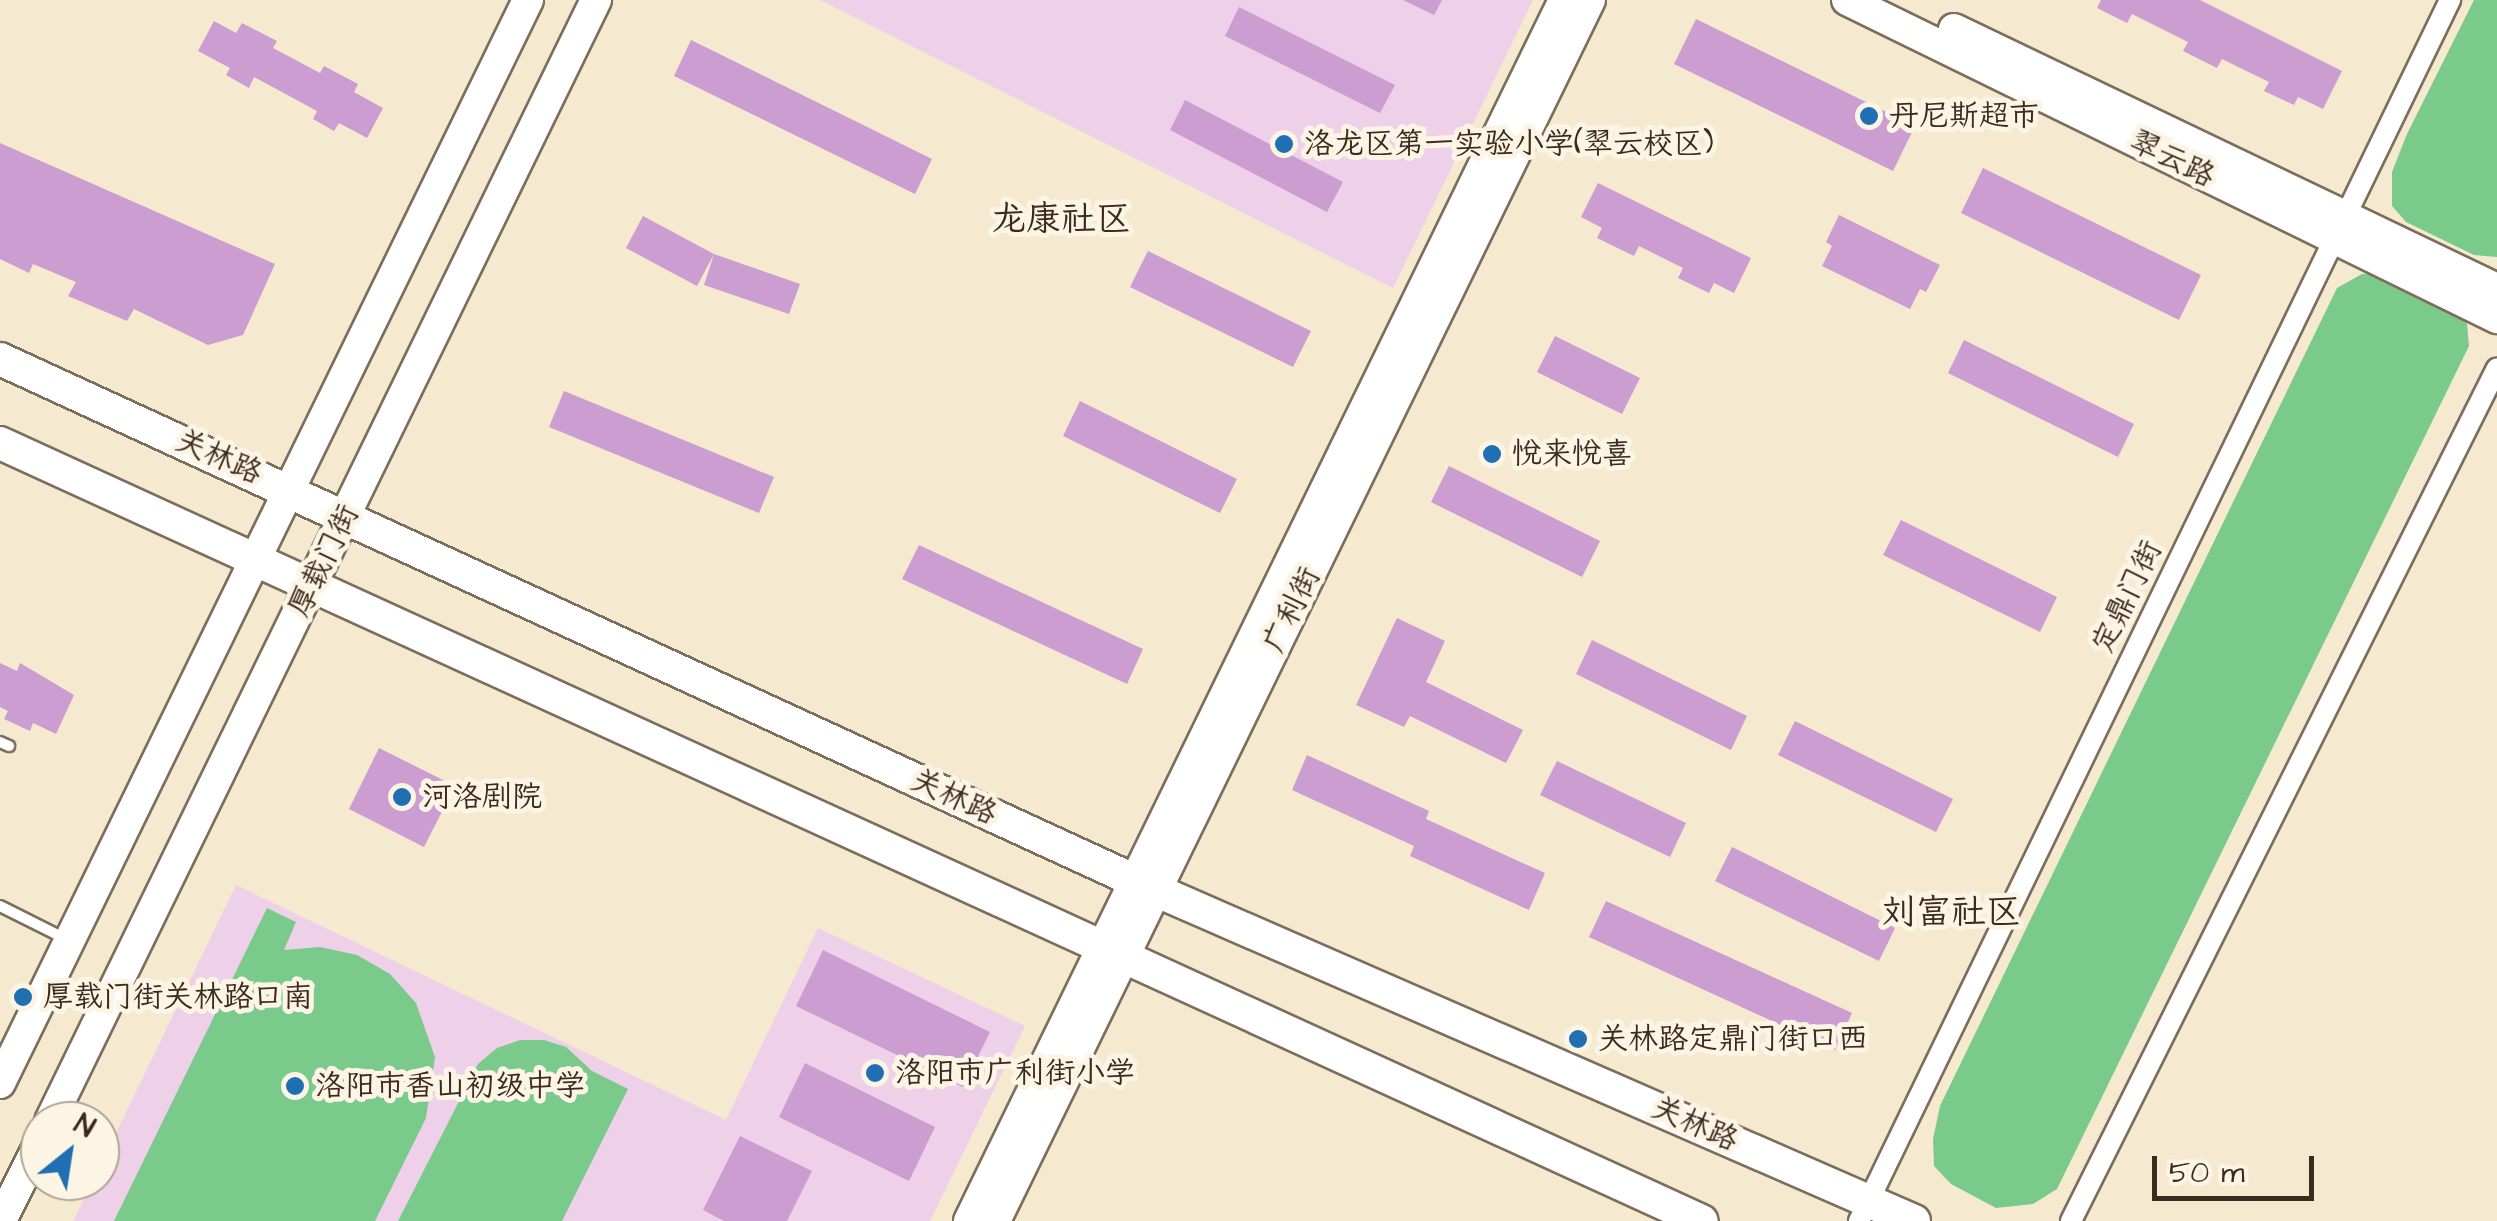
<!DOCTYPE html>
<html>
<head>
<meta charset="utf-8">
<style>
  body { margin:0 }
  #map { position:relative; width:2497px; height:1221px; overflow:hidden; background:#f5e9cf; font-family:"Architects Daughter","LXGW WenKai TC",sans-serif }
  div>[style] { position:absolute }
  .built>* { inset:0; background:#eed0e8 }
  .green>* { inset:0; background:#79ca8b }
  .building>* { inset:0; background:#cb9dd1 }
  .roads { filter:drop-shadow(2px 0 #7c6d5c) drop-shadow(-2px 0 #7c6d5c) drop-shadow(0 2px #7c6d5c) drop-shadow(0 -2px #7c6d5c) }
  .lane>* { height:10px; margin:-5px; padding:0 5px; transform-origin:5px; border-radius:5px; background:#fff }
  .street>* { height:20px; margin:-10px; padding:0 10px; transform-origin:10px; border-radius:10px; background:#fff }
  .secondary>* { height:30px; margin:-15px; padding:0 15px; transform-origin:15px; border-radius:15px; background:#fff }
  .primary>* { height:32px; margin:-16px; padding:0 16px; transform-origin:16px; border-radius:16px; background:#fff }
  .dots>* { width:28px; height:28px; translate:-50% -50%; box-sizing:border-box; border:5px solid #fcf5e5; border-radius:50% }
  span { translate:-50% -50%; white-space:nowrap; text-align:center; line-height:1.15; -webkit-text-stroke:10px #fcf5e5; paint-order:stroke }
  .poi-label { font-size:30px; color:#3b2a1e }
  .left { translate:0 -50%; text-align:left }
  .street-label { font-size:30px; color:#3b2a1e }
  .quarter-label { font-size:35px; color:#3b2a1e }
  .north { position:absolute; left:20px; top:1101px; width:100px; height:100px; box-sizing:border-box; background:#fcf5e5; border:2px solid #afa495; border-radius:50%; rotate:30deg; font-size:28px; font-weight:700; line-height:40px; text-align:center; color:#3b2a1e }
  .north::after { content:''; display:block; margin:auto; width:35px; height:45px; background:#1f6fb2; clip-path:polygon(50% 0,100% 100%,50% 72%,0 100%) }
  .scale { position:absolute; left:2152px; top:1156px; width:162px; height:45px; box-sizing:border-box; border:5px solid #3b2a1e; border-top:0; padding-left:12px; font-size:30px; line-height:35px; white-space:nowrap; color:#3b2a1e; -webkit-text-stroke:8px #fcf5e5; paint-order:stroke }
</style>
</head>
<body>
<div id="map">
  <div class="built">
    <div style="clip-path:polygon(820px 0,1533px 0,1393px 288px)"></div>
    <div style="clip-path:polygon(236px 885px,726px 1120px,818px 928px,1025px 1026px,930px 1221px,73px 1221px,93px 1181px,100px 1181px,100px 1166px)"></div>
  </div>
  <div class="green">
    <div style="clip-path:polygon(2474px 0,2497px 0,2497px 257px,2474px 255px,2406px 222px,2392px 206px,2392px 172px,2407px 134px)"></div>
    <div style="clip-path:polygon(2386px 273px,2456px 306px,2467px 324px,2469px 346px,2057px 1189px,2033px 1204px,1996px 1208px,1951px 1184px,1934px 1166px,1933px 1139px,1940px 1106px,2337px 288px,2362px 274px)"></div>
    <div style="clip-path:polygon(267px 908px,296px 922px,284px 950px,320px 947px,357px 955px,390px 974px,416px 1003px,435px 1057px,426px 1118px,375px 1221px,114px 1221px)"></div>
    <div style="clip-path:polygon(520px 1040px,544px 1040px,566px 1047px,592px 1071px,628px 1089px,562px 1221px,398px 1221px,478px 1064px,497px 1048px)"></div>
  </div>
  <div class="building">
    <div style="clip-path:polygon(1403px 0,1442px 0,1434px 15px)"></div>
    <div style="clip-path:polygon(2101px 0,2200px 0,2342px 71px,2323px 109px,2298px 97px,2294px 105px,2264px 91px,2269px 82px,2222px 59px,2217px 68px,2183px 51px,2188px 42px,2132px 14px,2127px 23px,2097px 8px)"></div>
    <div style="clip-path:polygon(1239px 7px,1395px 85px,1380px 113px,1225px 36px)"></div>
    <div style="clip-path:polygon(1696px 19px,1915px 126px,1893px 171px,1674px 64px)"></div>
    <div style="clip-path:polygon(214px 21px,236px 33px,242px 23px,277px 41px,273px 48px,320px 73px,324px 66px,358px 84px,354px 92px,383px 108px,367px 138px,339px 123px,334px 131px,313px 119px,317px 111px,254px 77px,249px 88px,226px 75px,230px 68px,198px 51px)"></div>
    <div style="clip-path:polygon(691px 40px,932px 159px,915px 194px,674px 76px)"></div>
    <div style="clip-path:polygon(1185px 100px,1343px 182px,1327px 212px,1170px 130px)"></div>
    <div style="clip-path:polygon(0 143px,275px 264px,243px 335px,208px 345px,134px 309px,127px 321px,68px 296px,76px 282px,33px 264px,29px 273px,0 259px)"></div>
    <div style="clip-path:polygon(1983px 168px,2201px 275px,2179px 320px,1961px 213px)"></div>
    <div style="clip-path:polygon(1598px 183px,1751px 258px,1734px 293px,1714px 283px,1709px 293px,1678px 278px,1683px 268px,1639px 246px,1634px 256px,1597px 238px,1602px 228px,1581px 217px)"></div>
    <div style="clip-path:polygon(1839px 215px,1940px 265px,1926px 292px,1920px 289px,1910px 309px,1822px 266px,1832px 246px,1826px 242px)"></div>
    <div style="clip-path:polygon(643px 216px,714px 254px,697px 286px,626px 248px)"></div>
    <div style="clip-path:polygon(1148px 251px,1311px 331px,1293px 367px,1130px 287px)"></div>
    <div style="clip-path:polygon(714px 254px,800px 284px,789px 314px,704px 285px)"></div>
    <div style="clip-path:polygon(1555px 336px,1640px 378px,1622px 414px,1537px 372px)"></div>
    <div style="clip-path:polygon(1964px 340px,2134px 424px,2118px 457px,1948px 373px)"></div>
    <div style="clip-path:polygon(564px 391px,774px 477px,759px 513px,549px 427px)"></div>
    <div style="clip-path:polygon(1080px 401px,1237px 479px,1220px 513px,1063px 436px)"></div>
    <div style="clip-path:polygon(1449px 466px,1600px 541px,1582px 577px,1431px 502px)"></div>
    <div style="clip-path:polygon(1901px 520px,2057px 597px,2040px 632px,1883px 555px)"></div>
    <div style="clip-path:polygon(919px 545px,1143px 649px,1127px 684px,902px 579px)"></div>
    <div style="clip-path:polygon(1397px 618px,1445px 641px,1426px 682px,1523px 730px,1506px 763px,1410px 716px,1404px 727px,1356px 705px)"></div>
    <div style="clip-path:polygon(1592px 640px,1747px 716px,1731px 750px,1576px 674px)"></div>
    <div style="clip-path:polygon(0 663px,17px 671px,20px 663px,74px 695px,56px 734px,33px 723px,30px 731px,4px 719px,8px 711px,0 707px)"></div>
    <div style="clip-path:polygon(1795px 721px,1953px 799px,1936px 832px,1778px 755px)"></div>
    <div style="clip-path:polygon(379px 748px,455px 786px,424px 847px,349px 809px)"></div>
    <div style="clip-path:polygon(1307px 755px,1429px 811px,1426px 819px,1545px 873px,1529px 910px,1410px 856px,1414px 846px,1292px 790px)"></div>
    <div style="clip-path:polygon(1557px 761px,1686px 823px,1670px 857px,1540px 795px)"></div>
    <div style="clip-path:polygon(1732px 847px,1895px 928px,1879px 961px,1715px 881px)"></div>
    <div style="clip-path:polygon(1606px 901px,1852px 1013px,1835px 1050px,1589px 937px)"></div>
    <div style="clip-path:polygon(823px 950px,990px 1032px,963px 1087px,796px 1006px)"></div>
    <div style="clip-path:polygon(805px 1063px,935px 1127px,909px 1181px,779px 1117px)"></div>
    <div style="clip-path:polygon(740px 1136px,812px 1171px,787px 1221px,724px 1221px,703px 1210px)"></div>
  </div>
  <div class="roads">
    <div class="lane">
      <div style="left:0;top:742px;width:10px;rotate:24deg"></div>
      <div style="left:0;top:906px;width:74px;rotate:26.6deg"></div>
    </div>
    <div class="street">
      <div style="left:1859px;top:1221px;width:1357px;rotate:-64.17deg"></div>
      <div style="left:2071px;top:1221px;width:953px;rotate:-63.46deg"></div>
    </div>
    <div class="secondary">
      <div style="left:1847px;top:0;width:724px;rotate:26.07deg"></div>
      <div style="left:1954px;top:29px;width:602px;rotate:25.59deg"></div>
      <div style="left:0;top:1083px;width:1205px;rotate:-64.01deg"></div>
      <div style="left:50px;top:1121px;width:1247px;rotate:-64.03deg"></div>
      <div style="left:1px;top:1221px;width:88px;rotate:-63.7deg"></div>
      <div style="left:969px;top:1221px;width:1358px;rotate:-64.02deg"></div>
      <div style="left:995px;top:1221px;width:1358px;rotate:-64.02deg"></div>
    </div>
    <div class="primary">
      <div style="left:0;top:359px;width:1271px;rotate:24.69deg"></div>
      <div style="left:1155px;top:890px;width:828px;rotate:23.56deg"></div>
      <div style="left:0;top:443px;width:1871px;rotate:24.57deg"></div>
    </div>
  </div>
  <div class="dots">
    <div style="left:1869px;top:116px;background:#1f6fb2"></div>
    <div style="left:1284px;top:144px;background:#1f6fb2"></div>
    <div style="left:1492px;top:454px;background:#1f6fb2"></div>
    <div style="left:402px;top:797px;background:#1f6fb2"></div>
    <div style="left:23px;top:997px;background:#1f6fb2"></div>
    <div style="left:1578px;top:1039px;background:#1f6fb2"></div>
    <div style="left:875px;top:1073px;background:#1f6fb2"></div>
    <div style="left:295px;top:1086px;background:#1f6fb2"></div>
  </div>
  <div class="poi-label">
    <span class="left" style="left:1889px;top:116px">丹尼斯超市</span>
    <span class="left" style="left:1304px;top:144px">洛龙区第一实验小学(翠云校区)</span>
    <span class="left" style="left:1512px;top:454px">悦来悦喜</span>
    <span class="left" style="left:422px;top:797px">河洛剧院</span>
    <span class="left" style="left:43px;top:997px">厚载门街关林路口南</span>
    <span class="left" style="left:1598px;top:1039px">关林路定鼎门街口西</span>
    <span class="left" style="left:895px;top:1073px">洛阳市广利街小学</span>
    <span class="left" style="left:315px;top:1086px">洛阳市香山初级中学</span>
  </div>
  <div class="street-label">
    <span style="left:2172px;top:159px;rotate:26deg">翠云路</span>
    <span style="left:219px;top:457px;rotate:24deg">关林路</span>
    <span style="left:324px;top:561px;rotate:-64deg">厚载门街</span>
    <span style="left:2127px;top:597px;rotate:-64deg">定鼎门街</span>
    <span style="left:1292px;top:610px;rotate:-64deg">广利街</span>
    <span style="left:954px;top:797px;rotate:25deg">关林路</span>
    <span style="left:1695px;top:1124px;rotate:24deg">关林路</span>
  </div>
  <div class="quarter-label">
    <span style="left:1061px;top:220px">龙康社区</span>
    <span style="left:1951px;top:913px">刘富社区</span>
  </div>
  <div class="north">N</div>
  <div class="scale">50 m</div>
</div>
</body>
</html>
